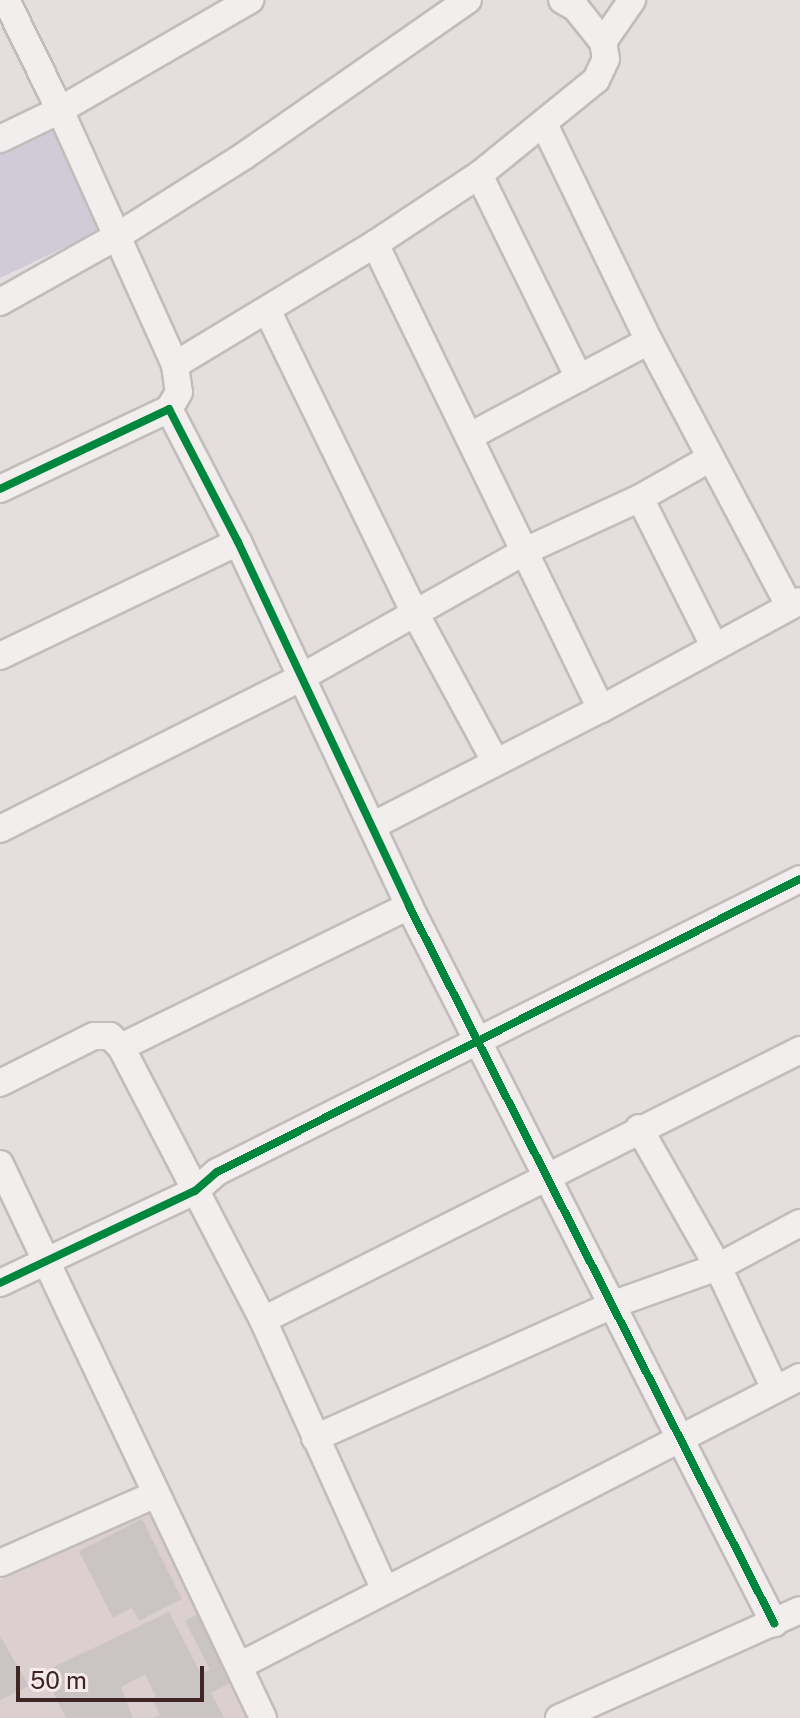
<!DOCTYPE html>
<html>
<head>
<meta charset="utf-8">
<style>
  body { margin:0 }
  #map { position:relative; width:800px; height:1718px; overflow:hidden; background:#e4dede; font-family:"Public Sans",sans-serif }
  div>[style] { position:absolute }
  .built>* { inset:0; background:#dbcfcf }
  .green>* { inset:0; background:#d0cbd7 }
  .building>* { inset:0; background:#cbc4c4 }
  .roads { filter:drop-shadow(2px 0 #c2bcbc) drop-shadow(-2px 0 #c2bcbc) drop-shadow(0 2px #c2bcbc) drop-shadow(0 -2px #c2bcbc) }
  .minor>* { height:26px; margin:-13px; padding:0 13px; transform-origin:13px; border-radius:13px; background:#f1eeed }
  .cycleway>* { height:8px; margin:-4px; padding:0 4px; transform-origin:4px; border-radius:4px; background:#00873e }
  span { translate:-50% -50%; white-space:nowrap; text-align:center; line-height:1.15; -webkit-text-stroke:6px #f5ebeb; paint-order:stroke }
  .scale { position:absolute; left:16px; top:1666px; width:188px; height:36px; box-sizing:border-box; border:4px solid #3f2524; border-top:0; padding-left:10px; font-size:24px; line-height:28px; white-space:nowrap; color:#3f2524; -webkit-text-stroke:6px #f5ebeb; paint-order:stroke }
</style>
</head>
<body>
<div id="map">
  <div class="built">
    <div style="clip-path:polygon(151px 1506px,254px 1718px,0 1718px,0 1580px)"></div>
  </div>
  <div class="green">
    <div style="clip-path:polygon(61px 123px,110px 226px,0 278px,0 152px)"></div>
  </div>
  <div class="building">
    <div style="clip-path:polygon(142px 1519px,182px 1599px,139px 1621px,132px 1608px,113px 1618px,79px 1551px)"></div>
    <div style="clip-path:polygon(169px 1612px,201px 1674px,210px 1670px,185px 1621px,198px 1614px,232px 1682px,211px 1693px,224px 1718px,153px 1718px,160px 1715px,152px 1699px,156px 1697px,145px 1674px,121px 1687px,133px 1718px,66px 1718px,43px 1672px)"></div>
    <div style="clip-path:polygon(0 1636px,29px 1686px,0 1700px)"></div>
  </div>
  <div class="roads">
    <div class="minor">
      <div style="left:6px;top:0;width:123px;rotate:63.9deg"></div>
      <div style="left:60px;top:110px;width:280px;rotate:65.7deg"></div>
      <div style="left:175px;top:365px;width:27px;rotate:82deg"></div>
      <div style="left:179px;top:392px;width:20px;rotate:120deg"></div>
      <div style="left:603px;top:42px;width:51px;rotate:-55.4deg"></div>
      <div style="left:544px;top:124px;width:241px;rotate:64.2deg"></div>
      <div style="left:0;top:139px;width:67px;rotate:-25.8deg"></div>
      <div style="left:60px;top:110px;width:220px;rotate:-30.1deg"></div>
      <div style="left:375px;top:244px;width:517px;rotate:64.08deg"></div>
      <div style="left:0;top:302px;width:133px;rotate:-29.3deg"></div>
      <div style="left:116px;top:237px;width:151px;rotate:-32.3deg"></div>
      <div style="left:244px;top:156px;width:273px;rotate:-34.9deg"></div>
      <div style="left:267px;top:310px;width:337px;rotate:64deg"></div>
      <div style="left:415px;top:613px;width:168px;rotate:61.6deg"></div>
      <div style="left:175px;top:365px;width:234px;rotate:-31.2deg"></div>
      <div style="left:375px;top:244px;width:125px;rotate:-33.6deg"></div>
      <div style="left:479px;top:175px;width:151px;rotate:-39.1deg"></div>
      <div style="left:596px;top:80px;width:23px;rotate:-65deg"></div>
      <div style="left:606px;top:59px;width:17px;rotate:-100deg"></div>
      <div style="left:603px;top:42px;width:43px;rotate:-128.5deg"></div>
      <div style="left:576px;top:8px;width:16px;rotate:-150deg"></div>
      <div style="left:579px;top:378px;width:79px;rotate:-27.9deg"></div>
      <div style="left:649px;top:341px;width:299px;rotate:62.1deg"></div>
      <div style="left:470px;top:436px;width:123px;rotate:-28deg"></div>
      <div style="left:579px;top:378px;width:226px;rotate:-116.2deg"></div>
      <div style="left:0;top:489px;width:187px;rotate:-25.3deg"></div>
      <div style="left:169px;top:409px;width:150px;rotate:62.6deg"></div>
      <div style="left:238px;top:542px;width:402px;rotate:64.8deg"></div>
      <div style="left:409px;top:906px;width:805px;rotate:63.02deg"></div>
      <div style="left:640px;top:498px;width:79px;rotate:-29.5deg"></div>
      <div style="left:0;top:656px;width:264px;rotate:-25.6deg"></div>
      <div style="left:372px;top:826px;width:257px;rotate:-27.1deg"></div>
      <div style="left:601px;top:709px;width:226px;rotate:-28.5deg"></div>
      <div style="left:0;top:829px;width:336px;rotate:-26.7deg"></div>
      <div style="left:300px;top:678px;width:258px;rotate:-29.4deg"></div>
      <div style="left:525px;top:551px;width:127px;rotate:-24.7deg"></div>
      <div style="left:640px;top:498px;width:165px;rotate:63.4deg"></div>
      <div style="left:121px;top:1047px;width:321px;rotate:-26.1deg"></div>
      <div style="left:0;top:1083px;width:105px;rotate:-26.6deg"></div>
      <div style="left:94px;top:1036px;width:16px"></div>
      <div style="left:110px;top:1036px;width:16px;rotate:45deg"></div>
      <div style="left:121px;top:1047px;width:308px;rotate:62.5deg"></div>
      <div style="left:263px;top:1320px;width:296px;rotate:65.7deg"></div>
      <div style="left:639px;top:1128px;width:160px;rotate:60.4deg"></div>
      <div style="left:718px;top:1267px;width:135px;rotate:65deg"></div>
      <div style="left:0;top:1164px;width:613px;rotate:64.6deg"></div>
      <div style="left:0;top:1283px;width:216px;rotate:-25.3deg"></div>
      <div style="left:195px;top:1191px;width:29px;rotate:-41deg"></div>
      <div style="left:217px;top:1172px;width:652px;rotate:-26.68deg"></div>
      <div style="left:263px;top:1320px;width:601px;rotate:-26.69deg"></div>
      <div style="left:315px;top:1438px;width:328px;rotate:-24.1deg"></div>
      <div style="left:614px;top:1304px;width:110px;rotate:-19.6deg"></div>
      <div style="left:718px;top:1267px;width:93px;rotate:-28.2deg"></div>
      <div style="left:0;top:1563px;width:168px;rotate:-23.8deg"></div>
      <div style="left:239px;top:1666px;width:631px;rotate:-27.26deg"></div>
      <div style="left:559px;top:1718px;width:264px;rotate:-24.1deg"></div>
    </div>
  </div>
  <div class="cycleway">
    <div style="left:0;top:489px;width:187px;rotate:-25.3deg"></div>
    <div style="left:169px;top:409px;width:150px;rotate:62.6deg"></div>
    <div style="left:238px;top:542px;width:402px;rotate:64.8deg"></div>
    <div style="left:409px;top:906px;width:805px;rotate:63.02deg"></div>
    <div style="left:0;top:1283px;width:216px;rotate:-25.3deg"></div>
    <div style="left:195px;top:1191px;width:29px;rotate:-41deg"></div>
    <div style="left:217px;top:1172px;width:652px;rotate:-26.68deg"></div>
  </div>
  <div class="scale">50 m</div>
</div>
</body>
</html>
